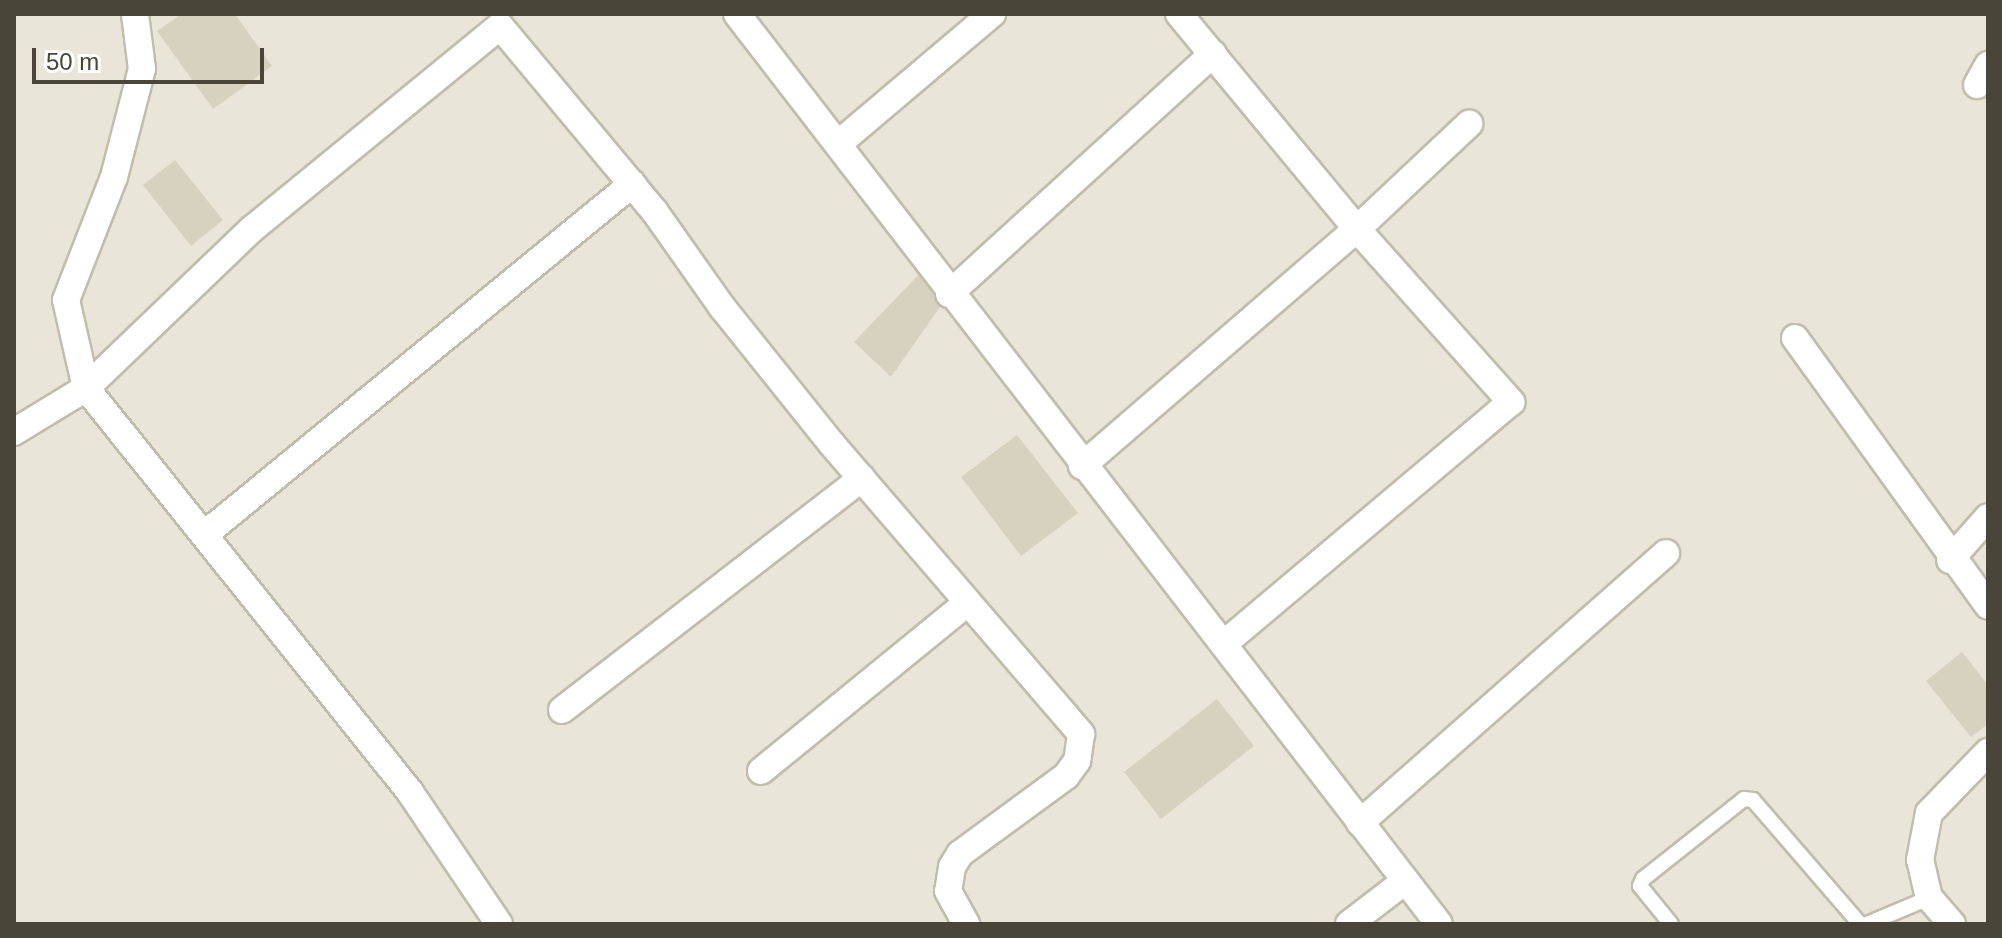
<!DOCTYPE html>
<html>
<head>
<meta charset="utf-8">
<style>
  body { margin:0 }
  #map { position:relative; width:2002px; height:938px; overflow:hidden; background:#f5f3ea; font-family:Helvetica,sans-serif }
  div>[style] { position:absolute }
  .residential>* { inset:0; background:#e9e6d9 }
  .building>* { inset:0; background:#d7d1c0 }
  .roads { filter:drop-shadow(2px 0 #c1bdad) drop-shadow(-2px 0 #c1bdad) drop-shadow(0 2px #c1bdad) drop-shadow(0 -2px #c1bdad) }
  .service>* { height:14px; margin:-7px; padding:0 7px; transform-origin:7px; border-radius:7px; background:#fff }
  .minor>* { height:26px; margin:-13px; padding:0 13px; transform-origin:13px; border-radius:13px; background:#fff }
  span { translate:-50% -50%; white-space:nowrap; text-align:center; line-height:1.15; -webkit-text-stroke:6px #fff; paint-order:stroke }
  .frame { position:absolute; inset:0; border:16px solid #494538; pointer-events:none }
  .scale { position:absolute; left:32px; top:48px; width:232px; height:36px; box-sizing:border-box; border:4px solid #494538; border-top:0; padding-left:10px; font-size:24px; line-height:28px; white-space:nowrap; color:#494538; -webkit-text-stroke:6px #fff; paint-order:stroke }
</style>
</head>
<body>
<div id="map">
  <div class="residential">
    <div style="clip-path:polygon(14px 14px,1988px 14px,1988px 924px,14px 924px)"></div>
  </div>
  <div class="building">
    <div style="clip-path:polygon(181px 14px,235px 14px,272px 66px,213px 109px,157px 31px)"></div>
    <div style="clip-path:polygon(175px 160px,223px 220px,191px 246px,143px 185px)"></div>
    <div style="clip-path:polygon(922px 271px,949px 294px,891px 377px,854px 342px)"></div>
    <div style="clip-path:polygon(1017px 435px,1078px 513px,1021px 556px,961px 477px)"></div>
    <div style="clip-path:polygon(1962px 652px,1988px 685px,1988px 724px,1971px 737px,1926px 681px)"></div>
    <div style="clip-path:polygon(1217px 699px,1254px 746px,1161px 819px,1124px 772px)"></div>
  </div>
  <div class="roads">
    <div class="service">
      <div style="left:1671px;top:924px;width:49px;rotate:-129.2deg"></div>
      <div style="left:1640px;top:886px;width:8px;rotate:-67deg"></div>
      <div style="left:1643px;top:879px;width:129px;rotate:-38.4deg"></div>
      <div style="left:1744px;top:799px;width:9px;rotate:6deg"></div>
      <div style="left:1753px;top:800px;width:164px;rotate:49.2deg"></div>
      <div style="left:1867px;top:924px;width:67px;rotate:-22.8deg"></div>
    </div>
    <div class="minor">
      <div style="left:737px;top:14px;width:1149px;rotate:52.35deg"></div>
      <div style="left:1179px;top:14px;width:279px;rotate:50.4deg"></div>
      <div style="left:1357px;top:229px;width:232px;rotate:48.3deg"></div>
      <div style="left:1511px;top:402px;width:374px;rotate:139.9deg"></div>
      <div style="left:1977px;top:85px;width:23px;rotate:-61deg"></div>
      <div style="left:838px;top:144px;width:202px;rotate:-40.2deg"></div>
      <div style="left:949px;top:294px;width:357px;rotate:-42.3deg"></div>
      <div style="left:1795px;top:338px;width:330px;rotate:54.2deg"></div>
      <div style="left:14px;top:432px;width:84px;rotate:-31.4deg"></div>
      <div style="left:86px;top:388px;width:90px;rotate:-102.8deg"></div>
      <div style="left:66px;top:300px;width:132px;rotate:-68.7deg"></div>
      <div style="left:114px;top:177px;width:112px;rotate:-75.5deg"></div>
      <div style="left:142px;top:69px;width:55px;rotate:-97.3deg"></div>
      <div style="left:1082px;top:466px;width:363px;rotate:-40.8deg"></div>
      <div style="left:1357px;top:229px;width:154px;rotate:-43.2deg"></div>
      <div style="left:204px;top:535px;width:554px;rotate:-39.35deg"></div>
      <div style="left:1950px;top:560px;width:57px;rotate:-48.5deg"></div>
      <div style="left:562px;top:710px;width:379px;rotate:-37.7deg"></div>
      <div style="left:761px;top:771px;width:266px;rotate:-39.2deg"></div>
      <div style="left:1360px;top:823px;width:408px;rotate:-41.4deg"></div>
      <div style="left:499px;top:924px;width:159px;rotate:-124deg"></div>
      <div style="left:410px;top:792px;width:518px;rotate:-128.73deg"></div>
      <div style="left:86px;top:388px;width:230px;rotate:-43.8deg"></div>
      <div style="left:252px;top:229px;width:320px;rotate:-39.3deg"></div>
      <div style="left:500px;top:26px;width:242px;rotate:50.2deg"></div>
      <div style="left:655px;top:212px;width:116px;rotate:54.8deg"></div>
      <div style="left:722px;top:307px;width:174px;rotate:51.3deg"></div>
      <div style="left:831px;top:443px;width:384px;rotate:49.3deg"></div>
      <div style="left:1081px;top:734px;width:27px;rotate:98deg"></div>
      <div style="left:1077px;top:761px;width:19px;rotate:126deg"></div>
      <div style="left:1066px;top:776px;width:132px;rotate:143.7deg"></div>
      <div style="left:960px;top:854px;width:15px;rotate:122deg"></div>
      <div style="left:952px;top:867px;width:24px;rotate:99deg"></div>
      <div style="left:948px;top:891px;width:38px;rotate:61deg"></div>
      <div style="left:1349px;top:924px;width:71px;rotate:-37.5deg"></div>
      <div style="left:1952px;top:924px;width:35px;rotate:-131deg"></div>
      <div style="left:1929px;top:898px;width:39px;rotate:-103deg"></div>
      <div style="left:1920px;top:860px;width:48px;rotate:-79.2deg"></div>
      <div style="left:1929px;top:813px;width:85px;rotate:-46deg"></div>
    </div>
  </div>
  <div class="frame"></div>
  <div class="scale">50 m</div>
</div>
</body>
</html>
